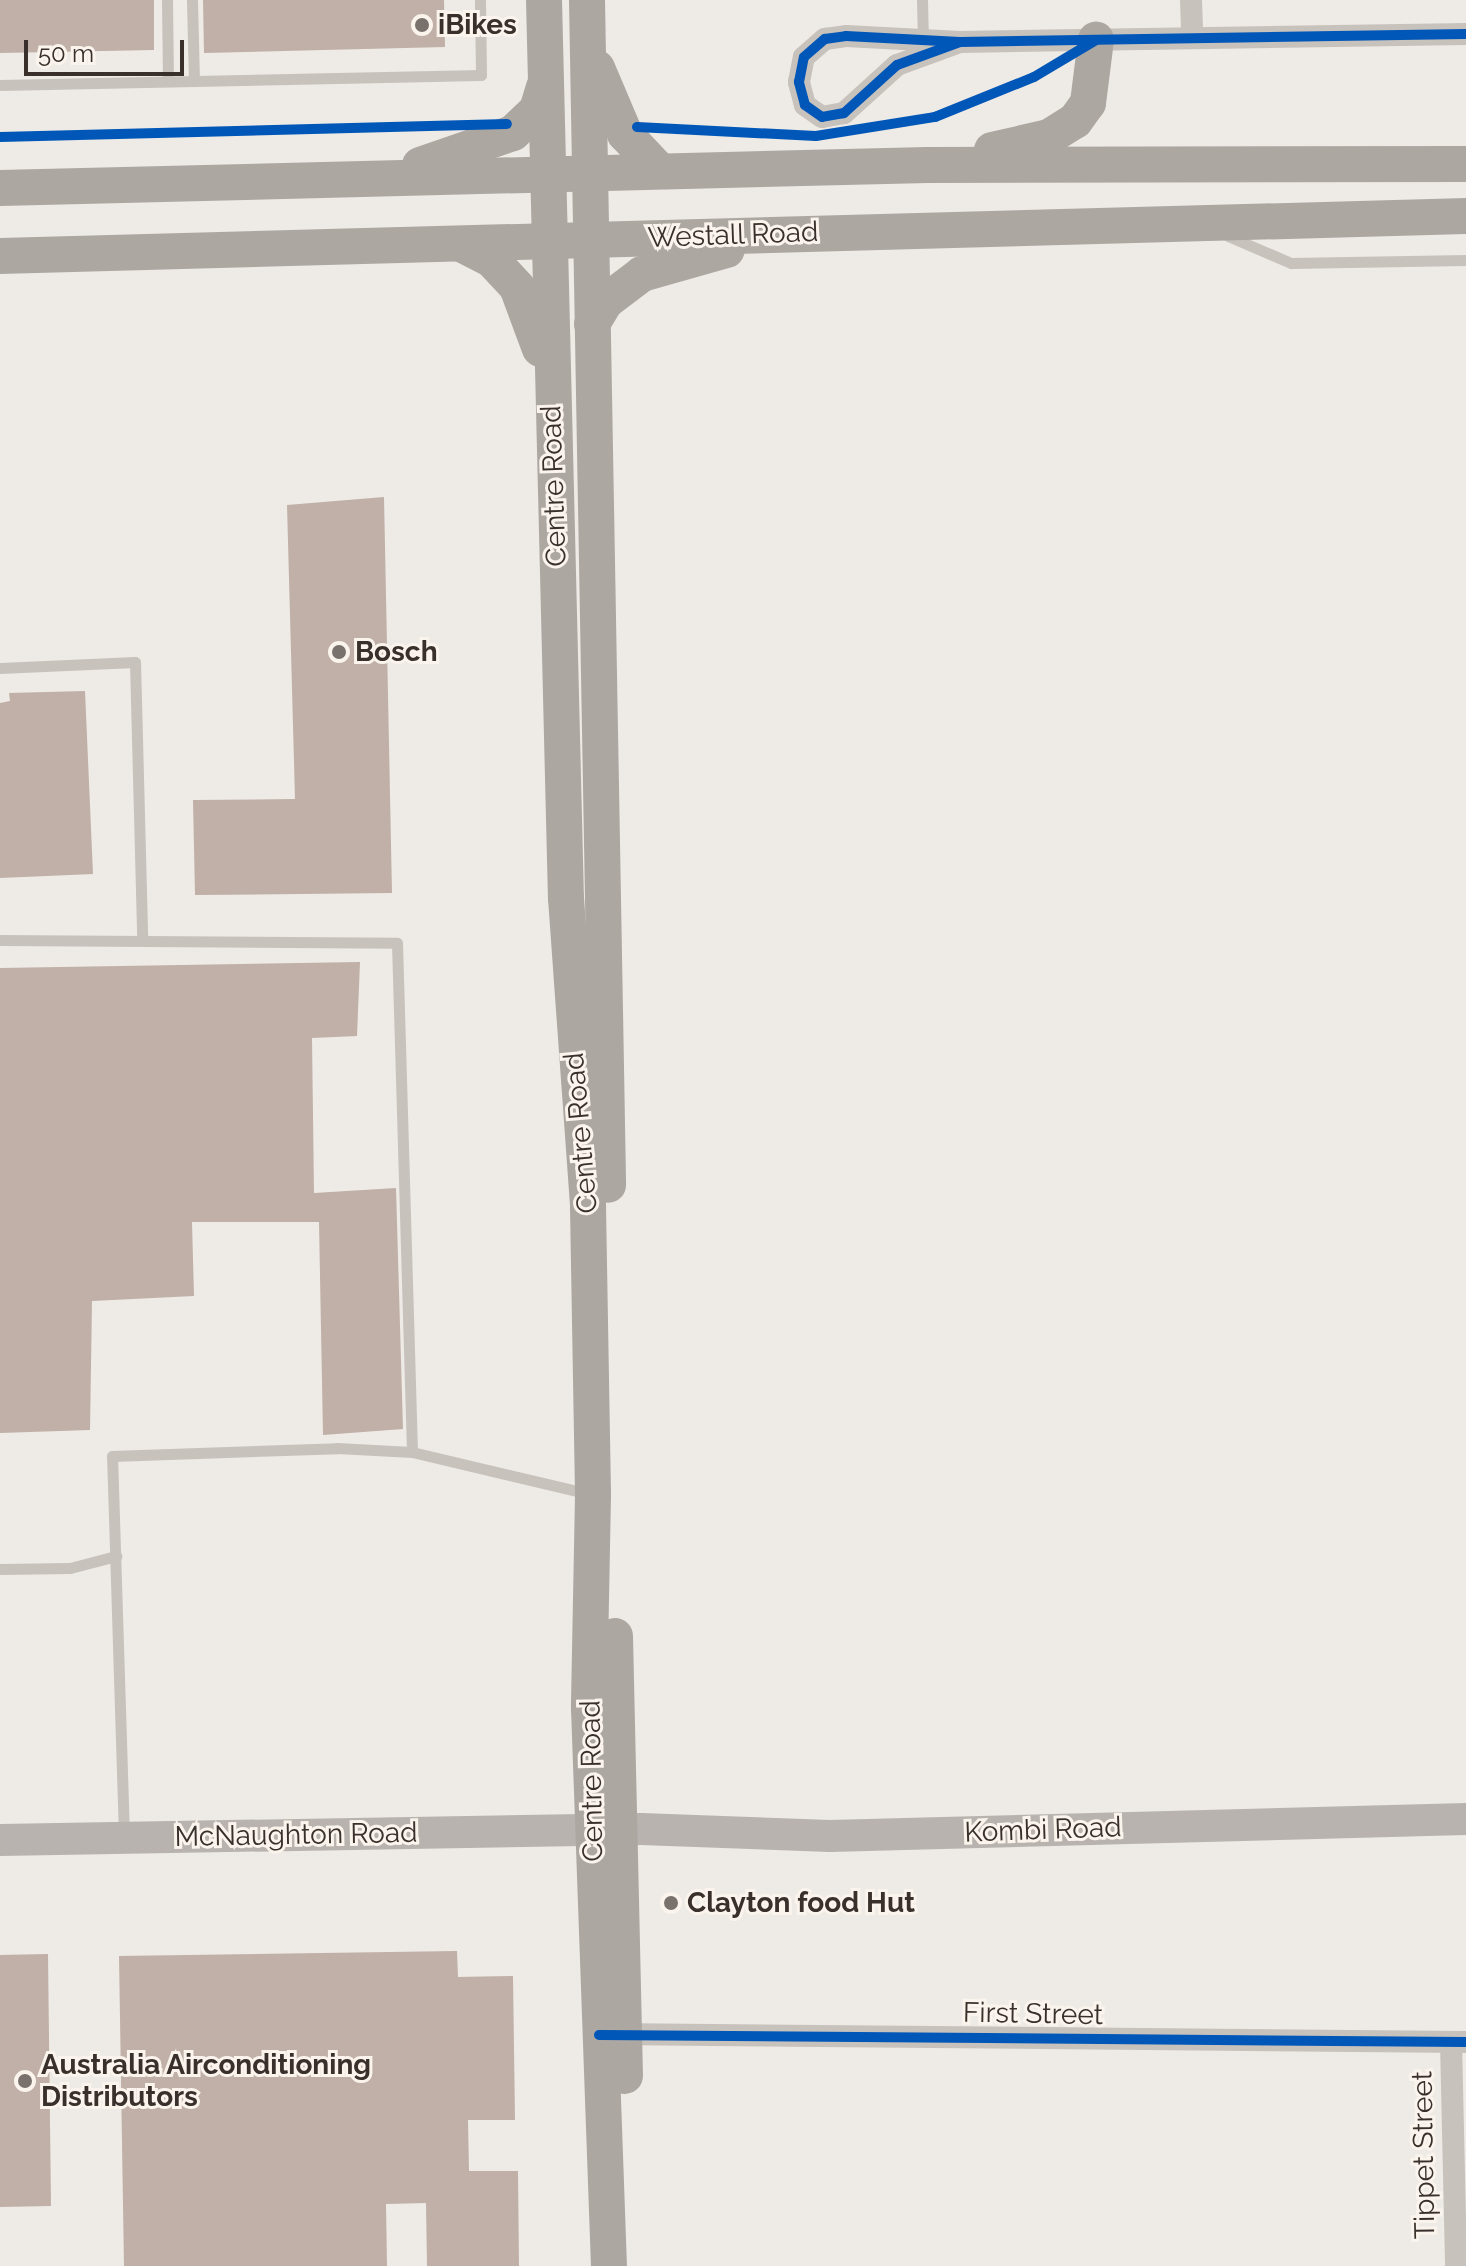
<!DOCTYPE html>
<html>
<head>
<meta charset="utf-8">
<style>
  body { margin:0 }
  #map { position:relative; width:1466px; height:2266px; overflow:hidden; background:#eeeae5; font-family:Raleway,sans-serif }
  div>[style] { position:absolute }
  .building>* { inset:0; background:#c0b0a8 }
  .lane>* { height:11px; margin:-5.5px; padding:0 5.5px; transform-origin:5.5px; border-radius:5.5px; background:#c8c2bd }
  .street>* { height:22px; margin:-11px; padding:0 11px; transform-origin:11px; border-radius:11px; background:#c8c2bd }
  .secondary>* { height:32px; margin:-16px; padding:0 16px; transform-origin:16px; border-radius:16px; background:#b8b3ae }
  .primary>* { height:36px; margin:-18px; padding:0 18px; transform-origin:18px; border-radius:18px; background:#ada7a2 }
  .cycleway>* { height:10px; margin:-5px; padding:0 5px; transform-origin:5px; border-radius:5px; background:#0057b8 }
  .dots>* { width:22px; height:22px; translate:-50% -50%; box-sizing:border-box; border:4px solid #faf4ed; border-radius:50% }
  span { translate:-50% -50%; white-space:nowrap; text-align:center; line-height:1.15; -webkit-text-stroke:6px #faf4ed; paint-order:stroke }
  .poi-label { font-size:28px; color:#39302b; font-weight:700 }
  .left { translate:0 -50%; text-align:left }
  .street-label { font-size:28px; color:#39302b }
  .scale { position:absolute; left:24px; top:40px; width:160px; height:36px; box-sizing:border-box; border:4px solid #39302b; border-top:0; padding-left:10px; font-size:24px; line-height:28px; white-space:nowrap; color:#39302b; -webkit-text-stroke:6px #faf4ed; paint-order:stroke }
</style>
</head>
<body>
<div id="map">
  <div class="building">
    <div style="clip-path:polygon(0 0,154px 0,154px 50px,0 53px)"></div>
    <div style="clip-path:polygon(203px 0,444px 0,445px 47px,204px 53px)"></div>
    <div style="clip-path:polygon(384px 497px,392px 893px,195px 895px,193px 800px,295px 799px,287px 505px)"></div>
    <div style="clip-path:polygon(85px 691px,93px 874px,0 878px,0 703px,10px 701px,9px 693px)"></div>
    <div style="clip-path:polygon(360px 962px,357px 1036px,312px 1038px,314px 1193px,396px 1188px,403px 1429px,323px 1435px,319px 1222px,192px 1222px,194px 1296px,92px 1301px,90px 1430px,0 1433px,0 968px)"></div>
    <div style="clip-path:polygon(457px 1951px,458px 1977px,513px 1976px,515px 2120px,468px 2120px,469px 2171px,518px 2171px,519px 2266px,427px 2266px,426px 2203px,386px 2204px,387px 2266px,124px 2266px,119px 1956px)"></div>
    <div style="clip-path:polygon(48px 1954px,51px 2206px,0 2207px,0 1955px)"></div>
  </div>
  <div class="lane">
    <div style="left:167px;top:0;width:81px;rotate:89.3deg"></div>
    <div style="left:192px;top:0;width:81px;rotate:88.6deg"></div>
    <div style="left:922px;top:0;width:40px;rotate:88.6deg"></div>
    <div style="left:0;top:85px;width:481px;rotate:-1.2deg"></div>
    <div style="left:481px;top:75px;width:75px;rotate:-90.8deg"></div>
    <div style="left:1228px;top:236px;width:69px;rotate:23.2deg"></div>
    <div style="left:1291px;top:263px;width:175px;rotate:-1deg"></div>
    <div style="left:0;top:668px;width:135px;rotate:-2.5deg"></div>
    <div style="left:135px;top:662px;width:275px;rotate:88.5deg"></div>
    <div style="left:0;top:940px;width:397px;rotate:0.4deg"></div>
    <div style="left:397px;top:943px;width:509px;rotate:88.31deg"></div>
    <div style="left:0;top:1569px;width:70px;rotate:-0.8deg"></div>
    <div style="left:70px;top:1568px;width:48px;rotate:-14.6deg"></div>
    <div style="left:124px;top:1836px;width:380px;rotate:-91.8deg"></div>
    <div style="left:112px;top:1456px;width:225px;rotate:-2deg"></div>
    <div style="left:337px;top:1448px;width:75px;rotate:3.1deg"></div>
    <div style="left:412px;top:1452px;width:182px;rotate:13.3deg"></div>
  </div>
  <div class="street">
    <div style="left:1191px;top:0;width:37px;rotate:88deg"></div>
    <div style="left:960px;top:42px;width:67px;rotate:159.9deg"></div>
    <div style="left:897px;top:65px;width:72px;rotate:137.8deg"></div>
    <div style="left:844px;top:113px;width:22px;rotate:170deg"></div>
    <div style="left:822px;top:117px;width:21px;rotate:-145deg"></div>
    <div style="left:805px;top:105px;width:24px;rotate:-105deg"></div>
    <div style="left:799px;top:82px;width:25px;rotate:-79deg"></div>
    <div style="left:804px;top:57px;width:28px;rotate:-41deg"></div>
    <div style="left:825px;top:39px;width:21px;rotate:-8deg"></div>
    <div style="left:846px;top:36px;width:114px;rotate:3deg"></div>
    <div style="left:960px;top:42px;width:506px;rotate:-0.91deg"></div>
    <div style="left:611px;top:2034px;width:855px;rotate:0.54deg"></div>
    <div style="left:1451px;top:2042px;width:224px;rotate:88.7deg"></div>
  </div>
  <div class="secondary">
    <div style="left:0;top:1840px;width:641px;rotate:-0.98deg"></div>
    <div style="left:641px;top:1829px;width:189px;rotate:2.1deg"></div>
    <div style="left:830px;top:1836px;width:636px;rotate:-1.53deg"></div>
  </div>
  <div class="primary">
    <div style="left:544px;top:0;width:898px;rotate:88.6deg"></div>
    <div style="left:566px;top:898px;width:310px;rotate:85.9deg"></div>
    <div style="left:588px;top:1207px;width:288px;rotate:89deg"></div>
    <div style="left:593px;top:1495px;width:213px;rotate:91.1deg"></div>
    <div style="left:589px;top:1708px;width:558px;rotate:87.95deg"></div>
    <div style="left:587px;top:0;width:1185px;rotate:88.98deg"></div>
    <div style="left:597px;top:68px;width:72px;rotate:67deg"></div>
    <div style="left:625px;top:134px;width:51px;rotate:46.6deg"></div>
    <div style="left:992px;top:150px;width:58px;rotate:-12.8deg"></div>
    <div style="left:1049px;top:137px;width:31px;rotate:-32deg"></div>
    <div style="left:1075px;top:121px;width:22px;rotate:-54deg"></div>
    <div style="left:1088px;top:103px;width:64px;rotate:-82.8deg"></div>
    <div style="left:420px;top:165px;width:98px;rotate:-19deg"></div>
    <div style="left:513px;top:133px;width:33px;rotate:-44deg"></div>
    <div style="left:537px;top:110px;width:24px;rotate:-73deg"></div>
    <div style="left:0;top:188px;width:928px;rotate:-1.42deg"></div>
    <div style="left:928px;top:165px;width:538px;rotate:-0.11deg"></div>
    <div style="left:461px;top:244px;width:34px;rotate:27deg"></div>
    <div style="left:491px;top:259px;width:38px;rotate:47deg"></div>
    <div style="left:517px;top:287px;width:66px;rotate:69.6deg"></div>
    <div style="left:0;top:256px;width:1467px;rotate:-1.56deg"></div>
    <div style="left:592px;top:324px;width:26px;rotate:-59deg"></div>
    <div style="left:605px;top:302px;width:46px;rotate:-37.1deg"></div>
    <div style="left:642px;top:274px;width:88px;rotate:-15.8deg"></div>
    <div style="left:615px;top:1636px;width:440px;rotate:88.7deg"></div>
  </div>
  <div class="cycleway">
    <div style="left:960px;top:42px;width:67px;rotate:159.9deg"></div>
    <div style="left:897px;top:65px;width:72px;rotate:137.8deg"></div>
    <div style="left:844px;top:113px;width:22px;rotate:170deg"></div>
    <div style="left:822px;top:117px;width:21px;rotate:-145deg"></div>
    <div style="left:805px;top:105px;width:24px;rotate:-105deg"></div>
    <div style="left:799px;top:82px;width:25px;rotate:-79deg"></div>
    <div style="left:804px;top:57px;width:28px;rotate:-41deg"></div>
    <div style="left:825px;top:39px;width:21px;rotate:-8deg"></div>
    <div style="left:846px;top:36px;width:114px;rotate:3deg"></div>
    <div style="left:960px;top:42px;width:506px;rotate:-0.91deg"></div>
    <div style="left:637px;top:127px;width:179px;rotate:2.9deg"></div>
    <div style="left:816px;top:136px;width:121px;rotate:-9.1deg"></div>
    <div style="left:935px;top:117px;width:107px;rotate:-22deg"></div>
    <div style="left:1034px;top:77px;width:72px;rotate:-30.8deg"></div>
    <div style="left:0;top:137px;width:507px;rotate:-1.47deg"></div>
    <div style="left:599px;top:2035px;width:867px;rotate:0.46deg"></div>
  </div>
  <div class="dots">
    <div style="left:422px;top:25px;background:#78716c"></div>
    <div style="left:339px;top:652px;background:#78716c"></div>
    <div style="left:671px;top:1903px;background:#78716c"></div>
    <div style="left:25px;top:2081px;background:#78716c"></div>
  </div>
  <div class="poi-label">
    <span class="left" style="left:438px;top:25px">iBikes</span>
    <span class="left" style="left:355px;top:652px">Bosch</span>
    <span class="left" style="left:687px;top:1903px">Clayton food Hut</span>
    <span class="left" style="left:41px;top:2081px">Australia Airconditioning<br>Distributors</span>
  </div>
  <div class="street-label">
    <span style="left:733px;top:235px;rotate:-2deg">Westall Road</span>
    <span style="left:554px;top:486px;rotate:-92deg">Centre Road</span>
    <span style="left:581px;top:1133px;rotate:-95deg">Centre Road</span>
    <span style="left:592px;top:1781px;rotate:-91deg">Centre Road</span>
    <span style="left:1043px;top:1830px;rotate:-2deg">Kombi Road</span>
    <span style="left:296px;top:1835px;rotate:-1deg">McNaughton Road</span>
    <span style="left:1033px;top:2014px;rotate:1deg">First Street</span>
    <span style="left:1424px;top:2155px;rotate:-91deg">Tippet Street</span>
  </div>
  <div class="scale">50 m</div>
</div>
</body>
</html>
